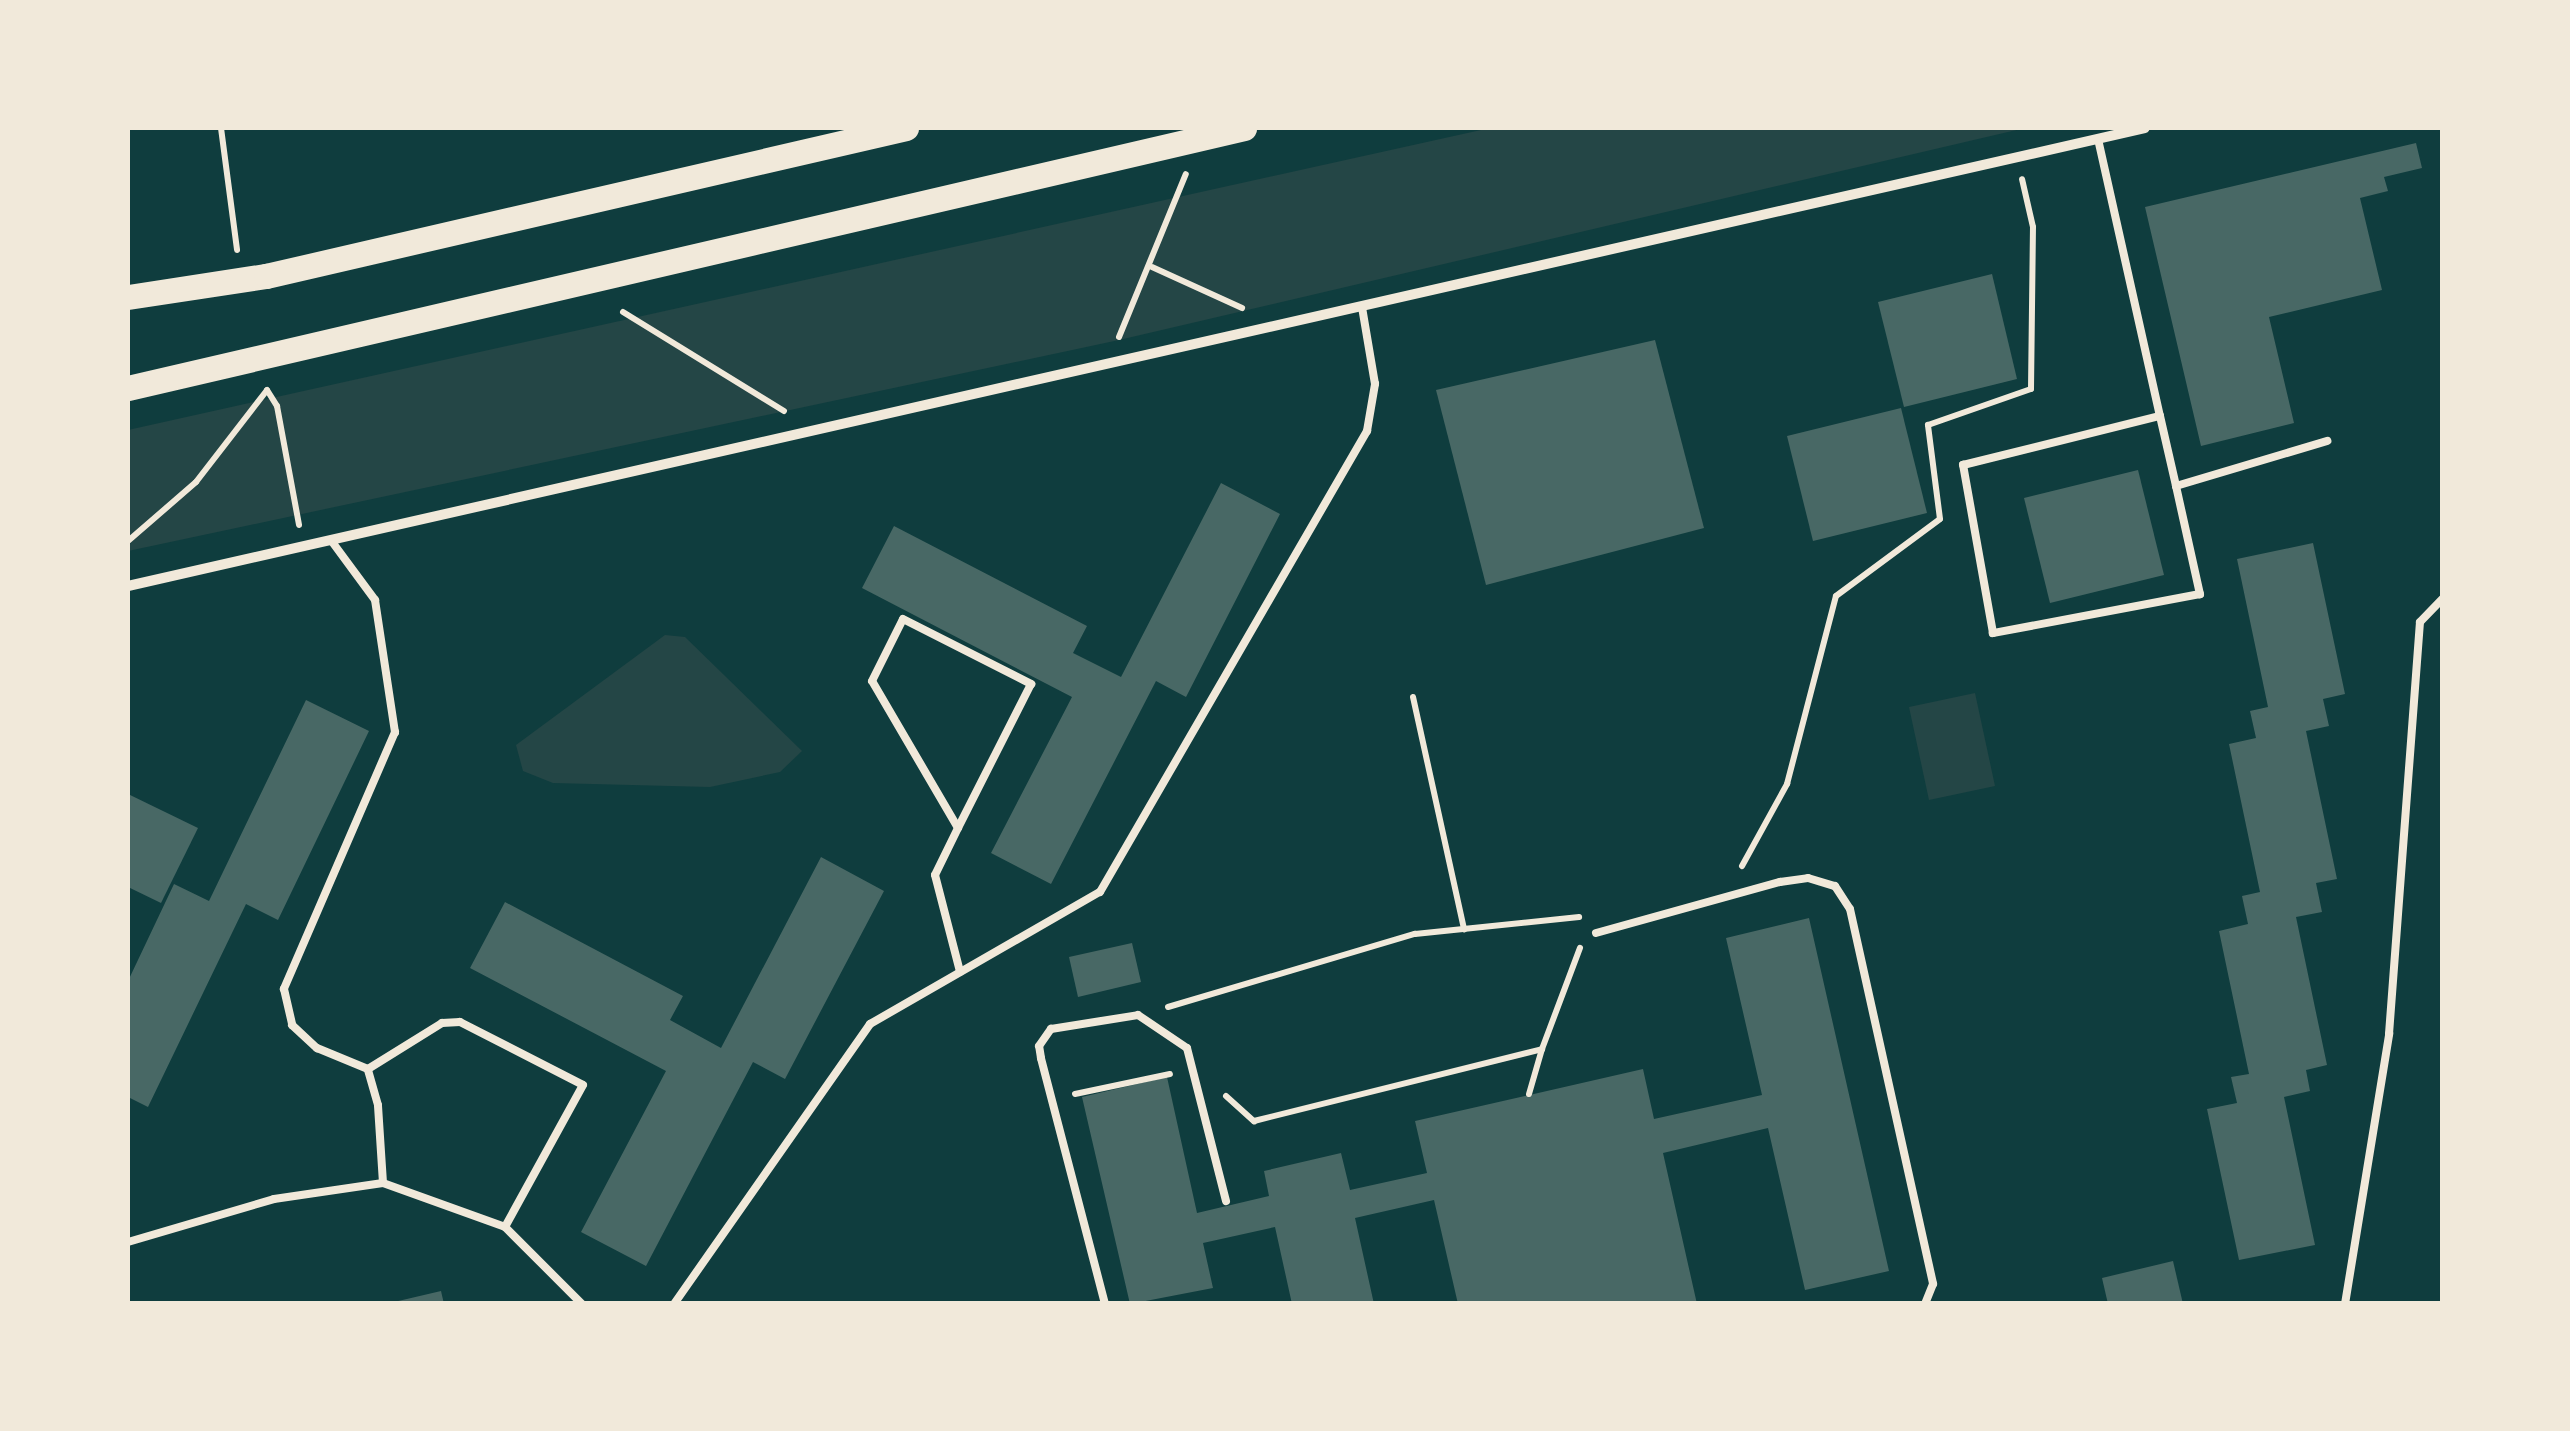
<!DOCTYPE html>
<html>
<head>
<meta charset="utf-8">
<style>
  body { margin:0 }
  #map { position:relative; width:2570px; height:1431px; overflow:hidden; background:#0f3d3e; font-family:Manrope,sans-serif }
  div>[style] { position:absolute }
  .green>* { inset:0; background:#244646 }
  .building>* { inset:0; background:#486865 }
  .path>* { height:6px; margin:-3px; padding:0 3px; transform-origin:3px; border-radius:3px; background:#f1e9da }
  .service>* { height:8px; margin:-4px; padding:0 4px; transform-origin:4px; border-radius:4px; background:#f1e9da }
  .minor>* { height:10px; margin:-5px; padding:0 5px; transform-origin:5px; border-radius:5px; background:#f1e9da }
  .primary>* { height:25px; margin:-12.5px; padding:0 12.5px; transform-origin:12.5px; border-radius:12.5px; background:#f1e9da }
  span { translate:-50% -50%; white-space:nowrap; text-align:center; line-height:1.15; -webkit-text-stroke:10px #f1e9da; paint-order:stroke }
  .frame { position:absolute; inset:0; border:130px solid #f1e9da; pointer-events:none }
</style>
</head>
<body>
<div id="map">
  <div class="green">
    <div style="clip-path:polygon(1490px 128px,2025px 128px,1119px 340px,128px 551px,128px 430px)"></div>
    <div style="clip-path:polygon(665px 635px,685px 637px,802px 751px,780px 772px,710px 787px,553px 783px,523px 771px,516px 745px)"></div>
    <div style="clip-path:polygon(1975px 693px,1995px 786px,1929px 800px,1909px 707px)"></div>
  </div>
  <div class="building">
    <div style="clip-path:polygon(2416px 143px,2422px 168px,2384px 177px,2388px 191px,2360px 198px,2382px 290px,2269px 317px,2294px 423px,2201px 446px,2145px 207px)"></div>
    <div style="clip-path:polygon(1992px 274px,2017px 379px,1904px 407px,1878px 302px)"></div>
    <div style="clip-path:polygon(1655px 340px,1704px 528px,1486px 585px,1436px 390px)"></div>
    <div style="clip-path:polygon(1901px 408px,1927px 513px,1813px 541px,1787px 436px)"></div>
    <div style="clip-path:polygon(2138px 470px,2164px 575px,2050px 603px,2024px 498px)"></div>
    <div style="clip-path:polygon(1221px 483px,1280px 514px,1186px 697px,1156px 681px,1051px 884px,991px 853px,1072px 697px,862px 588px,894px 526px,1087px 626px,1073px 653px,1121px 677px)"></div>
    <div style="clip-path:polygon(2313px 543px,2345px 694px,2323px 699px,2329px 726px,2306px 731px,2337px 879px,2316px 883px,2322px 912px,2296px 917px,2327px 1065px,2306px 1070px,2310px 1091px,2284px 1097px,2315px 1245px,2239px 1260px,2207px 1109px,2237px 1103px,2231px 1077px,2249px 1074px,2219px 931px,2248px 924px,2242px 896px,2260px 892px,2229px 744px,2256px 738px,2250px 711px,2268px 707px,2237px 559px)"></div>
    <div style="clip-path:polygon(306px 700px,369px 731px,278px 920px,246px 904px,148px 1107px,128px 1097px,128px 981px,174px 884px,209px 901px)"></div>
    <div style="clip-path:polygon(128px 794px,198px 828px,161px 903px,128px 887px)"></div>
    <div style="clip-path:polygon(821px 857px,884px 891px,785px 1079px,753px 1062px,646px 1266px,581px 1232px,666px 1071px,470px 968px,505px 902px,683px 996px,670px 1020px,721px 1048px)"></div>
    <div style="clip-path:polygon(1809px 918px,1889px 1271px,1805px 1290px,1768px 1128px,1663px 1153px,1697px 1304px,1458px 1304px,1434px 1200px,1355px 1218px,1374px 1304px,1292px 1304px,1275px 1227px,1203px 1243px,1213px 1288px,1130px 1304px,1082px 1097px,1167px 1077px,1197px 1213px,1269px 1196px,1264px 1171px,1341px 1153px,1350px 1190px,1427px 1173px,1415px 1121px,1643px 1069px,1654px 1119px,1762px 1095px,1726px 938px)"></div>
    <div style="clip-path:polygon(1132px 943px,1141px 982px,1078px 997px,1069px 957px)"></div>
    <div style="clip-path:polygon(2173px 1261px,2183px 1304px,2108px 1304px,2102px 1278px)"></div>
    <div style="clip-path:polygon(441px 1291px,444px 1304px,394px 1304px,394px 1302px)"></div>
  </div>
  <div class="path">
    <div style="left:221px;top:128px;width:123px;rotate:82.5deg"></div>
    <div style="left:1152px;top:267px;width:99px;rotate:24.5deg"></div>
    <div style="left:623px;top:312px;width:189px;rotate:31.6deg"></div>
    <div style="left:1119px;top:337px;width:176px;rotate:-67.7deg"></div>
    <div style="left:128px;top:541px;width:90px;rotate:-40.9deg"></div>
    <div style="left:196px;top:482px;width:116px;rotate:-52.3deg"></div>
    <div style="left:267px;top:390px;width:19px;rotate:58deg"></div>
    <div style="left:277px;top:406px;width:121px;rotate:79.5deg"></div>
    <div style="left:1413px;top:697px;width:238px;rotate:77.6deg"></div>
    <div style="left:1742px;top:866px;width:94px;rotate:-61.2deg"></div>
    <div style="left:1787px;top:784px;width:194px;rotate:-75.4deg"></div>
    <div style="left:1836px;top:596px;width:129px;rotate:-36.5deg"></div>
    <div style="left:1940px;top:519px;width:95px;rotate:-97.3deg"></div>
    <div style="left:1928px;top:425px;width:109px;rotate:-19.3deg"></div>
    <div style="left:2031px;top:389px;width:162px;rotate:-89.3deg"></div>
    <div style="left:2033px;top:227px;width:49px;rotate:-102.9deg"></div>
    <div style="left:1168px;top:1007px;width:258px;rotate:-16.5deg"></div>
    <div style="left:1415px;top:934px;width:165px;rotate:-5.9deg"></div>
    <div style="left:1075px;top:1094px;width:97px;rotate:-11.9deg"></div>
    <div style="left:1529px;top:1094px;width:47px;rotate:-73.9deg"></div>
    <div style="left:1226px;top:1096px;width:38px;rotate:42deg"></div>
    <div style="left:1254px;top:1121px;width:297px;rotate:-14deg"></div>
    <div style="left:1542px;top:1049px;width:108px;rotate:-69.4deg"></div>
  </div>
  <div class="service">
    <div style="left:2098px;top:139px;width:284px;rotate:77.4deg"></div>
    <div style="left:2160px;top:416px;width:72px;rotate:77.1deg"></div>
    <div style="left:2176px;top:486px;width:111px;rotate:77.5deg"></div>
    <div style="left:2200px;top:594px;width:211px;rotate:169.3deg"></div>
    <div style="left:1993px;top:633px;width:171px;rotate:-100.1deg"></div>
    <div style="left:1963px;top:465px;width:203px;rotate:-14deg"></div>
    <div style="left:2176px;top:486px;width:158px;rotate:-16.6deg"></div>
    <div style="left:333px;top:543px;width:71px;rotate:53.6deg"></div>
    <div style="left:375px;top:600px;width:134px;rotate:81.4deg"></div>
    <div style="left:395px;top:732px;width:280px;rotate:113.4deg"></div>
    <div style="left:284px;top:989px;width:37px;rotate:77deg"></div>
    <div style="left:292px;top:1025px;width:34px;rotate:43deg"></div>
    <div style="left:317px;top:1048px;width:55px;rotate:22.4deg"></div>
    <div style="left:958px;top:828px;width:170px;rotate:-120.3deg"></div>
    <div style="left:872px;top:681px;width:69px;rotate:-63.4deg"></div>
    <div style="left:903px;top:619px;width:144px;rotate:26.9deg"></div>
    <div style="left:1031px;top:684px;width:161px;rotate:116.9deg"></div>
    <div style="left:958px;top:828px;width:52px;rotate:116.1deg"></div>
    <div style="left:935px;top:875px;width:100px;rotate:75.5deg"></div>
    <div style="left:1596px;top:933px;width:191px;rotate:-15.5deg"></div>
    <div style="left:1780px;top:882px;width:28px;rotate:-8deg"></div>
    <div style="left:1808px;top:878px;width:28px;rotate:17deg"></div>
    <div style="left:1835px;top:886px;width:27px;rotate:57deg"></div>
    <div style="left:1850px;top:909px;width:384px;rotate:77.5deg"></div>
    <div style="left:1933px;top:1284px;width:22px;rotate:112deg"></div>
    <div style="left:383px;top:1183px;width:78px;rotate:-93.7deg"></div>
    <div style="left:378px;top:1105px;width:37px;rotate:-106deg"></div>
    <div style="left:368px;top:1069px;width:87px;rotate:-31.9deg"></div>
    <div style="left:442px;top:1023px;width:18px;rotate:-3deg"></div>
    <div style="left:460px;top:1022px;width:138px;rotate:27.1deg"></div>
    <div style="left:583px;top:1085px;width:162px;rotate:118.8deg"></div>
    <div style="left:505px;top:1227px;width:109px;rotate:45deg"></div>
    <div style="left:128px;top:1242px;width:152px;rotate:-16.4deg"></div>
    <div style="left:274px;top:1199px;width:110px;rotate:-8.4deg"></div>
    <div style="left:383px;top:1183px;width:130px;rotate:19.8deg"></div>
    <div style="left:674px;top:1304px;width:342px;rotate:-55deg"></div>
    <div style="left:870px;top:1024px;width:265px;rotate:-29.9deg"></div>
    <div style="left:1100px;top:892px;width:533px;rotate:-59.92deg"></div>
    <div style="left:1367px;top:431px;width:48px;rotate:-80.3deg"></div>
    <div style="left:1375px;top:384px;width:78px;rotate:-99.6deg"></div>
    <div style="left:1105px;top:1304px;width:254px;rotate:-104.6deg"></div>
    <div style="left:1041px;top:1058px;width:12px;rotate:-99deg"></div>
    <div style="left:1039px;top:1046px;width:21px;rotate:-55deg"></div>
    <div style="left:1051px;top:1029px;width:88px;rotate:-9.1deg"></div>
    <div style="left:1138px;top:1015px;width:59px;rotate:34deg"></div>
    <div style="left:1187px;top:1048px;width:158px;rotate:75.7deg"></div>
    <div style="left:2345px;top:1304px;width:274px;rotate:-80.7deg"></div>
    <div style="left:2389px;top:1034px;width:413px;rotate:-85.7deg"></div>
    <div style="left:2420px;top:622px;width:32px;rotate:-46deg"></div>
  </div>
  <div class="minor">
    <div style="left:128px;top:586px;width:2068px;rotate:-12.79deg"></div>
  </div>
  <div class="primary">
    <div style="left:128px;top:297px;width:140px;rotate:-8.7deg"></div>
    <div style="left:266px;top:276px;width:657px;rotate:-13.02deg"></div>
    <div style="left:128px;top:388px;width:1146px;rotate:-13.11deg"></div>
  </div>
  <div class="frame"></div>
</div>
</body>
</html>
